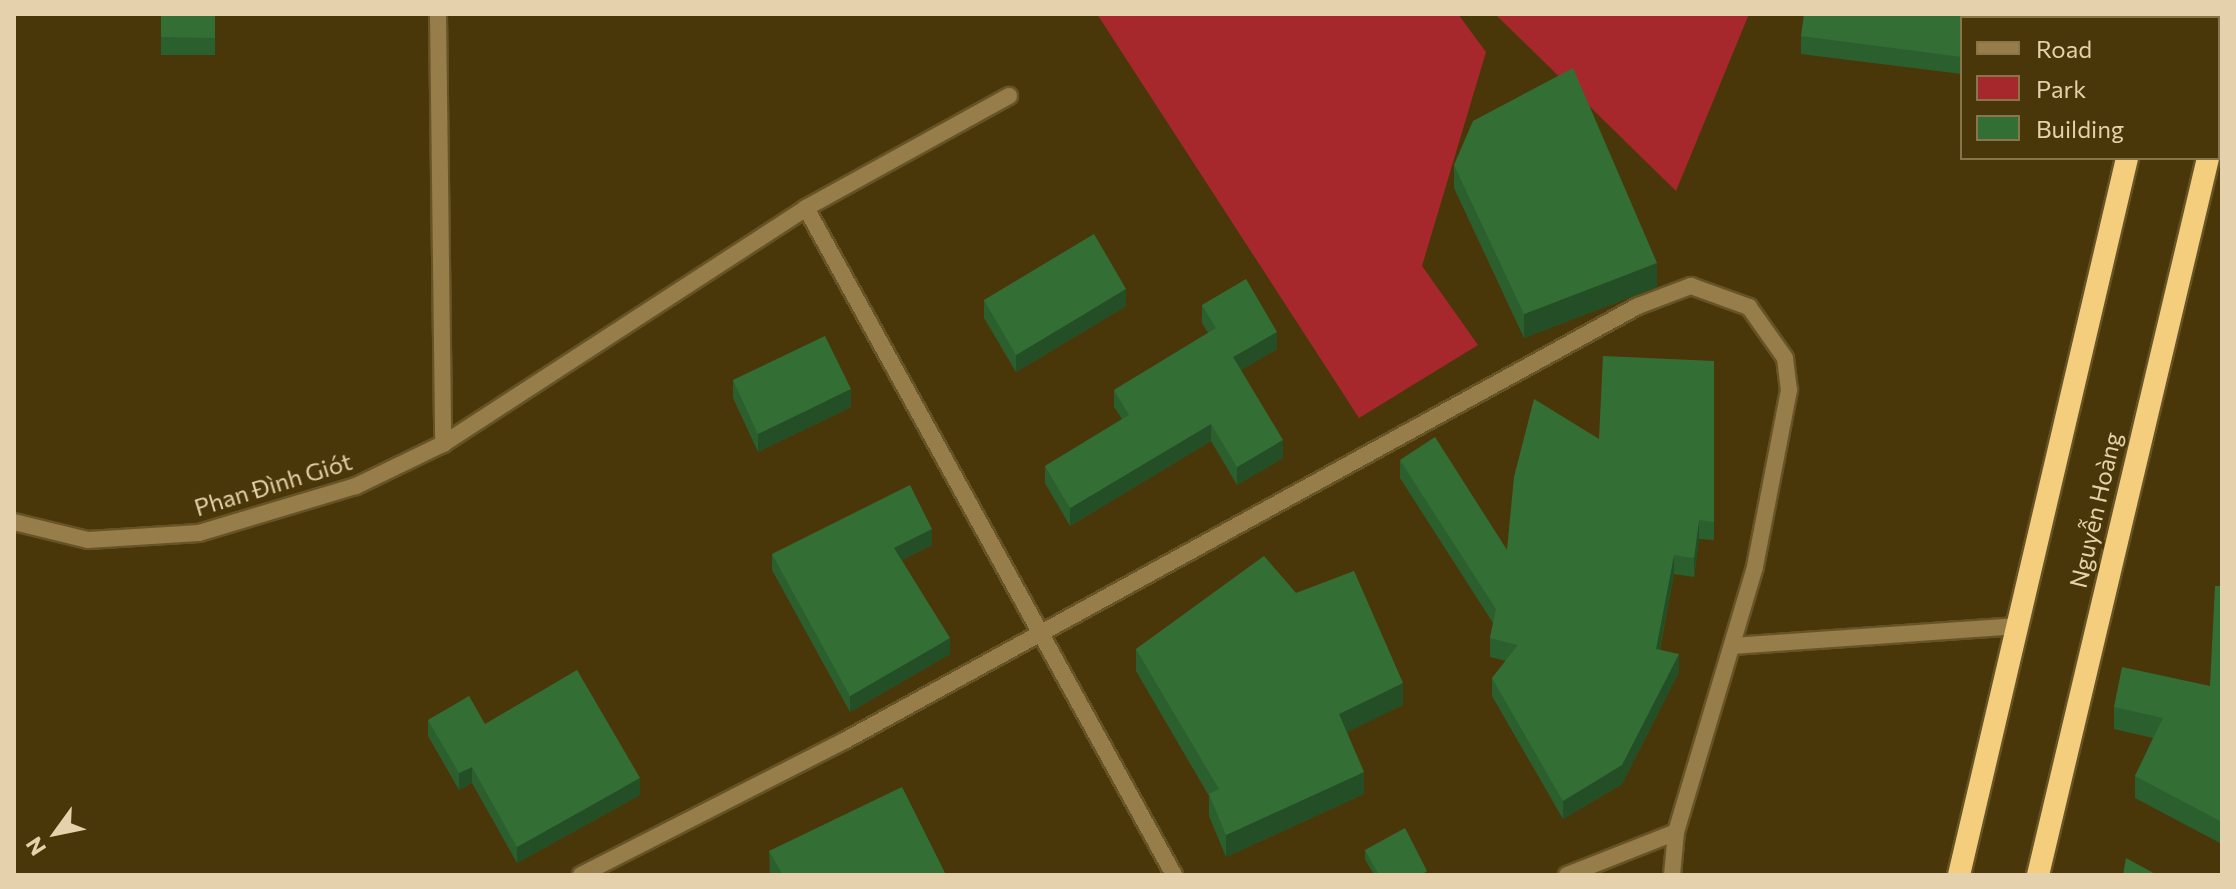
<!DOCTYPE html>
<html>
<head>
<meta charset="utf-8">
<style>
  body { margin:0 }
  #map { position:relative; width:2236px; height:889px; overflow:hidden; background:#4a3709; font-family:Commissioner,sans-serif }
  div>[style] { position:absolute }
  .green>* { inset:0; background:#a6282c }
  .roads { filter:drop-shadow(2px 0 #665326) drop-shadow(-2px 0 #665326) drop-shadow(0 2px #665326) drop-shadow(0 -2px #665326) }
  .minor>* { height:16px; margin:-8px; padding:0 8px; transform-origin:8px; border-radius:8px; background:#967d4a }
  .trunk>* { height:22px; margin:-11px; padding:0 11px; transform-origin:11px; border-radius:11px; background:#f4ce7c }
  .wall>* { inset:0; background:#2c5f2e }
  .shaded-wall>* { inset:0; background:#244e25 }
  .building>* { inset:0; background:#336f35 }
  span { translate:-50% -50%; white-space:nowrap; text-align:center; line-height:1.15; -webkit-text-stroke:6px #4a3709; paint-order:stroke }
  .street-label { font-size:24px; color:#e5d2ac }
  .frame { position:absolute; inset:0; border:16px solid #e5d2ac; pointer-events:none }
  .legend { position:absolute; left:1960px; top:16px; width:260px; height:144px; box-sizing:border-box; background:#4a3709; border:2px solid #88754a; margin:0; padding:10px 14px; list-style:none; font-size:24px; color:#e5d2ac }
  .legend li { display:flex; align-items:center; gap:16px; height:40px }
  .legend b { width:40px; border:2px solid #88754a }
  .north { position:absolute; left:16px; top:793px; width:80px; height:80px; -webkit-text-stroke:6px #4a3709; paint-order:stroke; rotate:237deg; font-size:22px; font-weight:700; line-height:32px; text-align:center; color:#e5d2ac }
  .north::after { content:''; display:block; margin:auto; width:28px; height:36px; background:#e5d2ac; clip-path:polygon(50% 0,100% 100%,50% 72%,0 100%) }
</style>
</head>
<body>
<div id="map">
  <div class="green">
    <div style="clip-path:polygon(1097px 14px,1458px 14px,1486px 52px,1422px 266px,1478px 345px,1359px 418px)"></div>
    <div style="clip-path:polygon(1495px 14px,1749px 14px,1676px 191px)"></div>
  </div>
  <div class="roads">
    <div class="minor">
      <div style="left:438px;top:14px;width:430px;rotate:89.3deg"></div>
      <div style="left:806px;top:208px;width:762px;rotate:61.11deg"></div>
      <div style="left:14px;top:522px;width:76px;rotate:13.7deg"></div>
      <div style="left:88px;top:540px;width:111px;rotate:-3.6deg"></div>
      <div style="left:199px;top:533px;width:164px;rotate:-16.7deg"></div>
      <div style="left:356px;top:486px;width:97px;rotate:-25.8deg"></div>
      <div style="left:443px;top:444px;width:433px;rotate:-33deg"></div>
      <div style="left:806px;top:208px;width:232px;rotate:-28.9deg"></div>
      <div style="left:1733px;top:646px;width:285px;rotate:-4deg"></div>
      <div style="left:581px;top:875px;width:295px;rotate:-27deg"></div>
      <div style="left:844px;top:741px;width:905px;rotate:-28.72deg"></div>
      <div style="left:1638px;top:306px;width:57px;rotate:-20.7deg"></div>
      <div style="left:1691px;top:286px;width:62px;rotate:19.9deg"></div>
      <div style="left:1749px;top:307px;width:62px;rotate:54.8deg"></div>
      <div style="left:1785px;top:358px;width:32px;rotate:83deg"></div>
      <div style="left:1789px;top:390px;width:180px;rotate:100.9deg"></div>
      <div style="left:1755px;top:567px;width:277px;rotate:106.6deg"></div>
      <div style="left:1676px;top:832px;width:43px;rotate:95.3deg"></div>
      <div style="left:1567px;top:875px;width:117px;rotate:-21.5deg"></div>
    </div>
    <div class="trunk">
      <div style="left:2160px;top:18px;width:4px;rotate:-76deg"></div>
      <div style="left:2218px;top:118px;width:16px;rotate:-76deg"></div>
      <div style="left:1959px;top:875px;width:736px;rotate:-76.81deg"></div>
      <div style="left:2038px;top:875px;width:737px;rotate:-76.66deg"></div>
    </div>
  </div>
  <div class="wall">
    <div style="clip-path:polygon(161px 14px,215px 14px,215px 55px,161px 55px)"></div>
    <div style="clip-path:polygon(1962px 18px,1962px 74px,1801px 54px,1801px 36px)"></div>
    <div style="clip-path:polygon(1454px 165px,1657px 287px,1524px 338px,1454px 188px)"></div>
    <div style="clip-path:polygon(984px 300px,1126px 306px,1016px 372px,984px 318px)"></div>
    <div style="clip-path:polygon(1202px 305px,1277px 349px,1241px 370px,1283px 458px,1237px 485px,1211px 441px,1070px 526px,1045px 483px,1045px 466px,1122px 419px,1114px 407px,1114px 390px,1208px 333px,1202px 323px)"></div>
    <div style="clip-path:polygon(1714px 361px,1714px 540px,1699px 539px,1694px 577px,1674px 574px,1660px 649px,1679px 672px,1622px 784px,1563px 819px,1492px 696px,1492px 678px,1506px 661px,1490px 657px,1490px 638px,1493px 623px,1400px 478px,1400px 460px,1507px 550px,1599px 439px)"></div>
    <div style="clip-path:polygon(733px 380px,851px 407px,758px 452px,733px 398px)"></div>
    <div style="clip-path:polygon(932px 545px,902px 560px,950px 654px,850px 712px,772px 570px,772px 554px)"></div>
    <div style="clip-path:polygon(2222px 586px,2222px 844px,2135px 798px,2135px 776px,2153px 738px,2114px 729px,2114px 707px,2210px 686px)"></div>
    <div style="clip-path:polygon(1296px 593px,1403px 705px,1347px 732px,1364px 794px,1226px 857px,1209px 816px,1209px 796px,1136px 671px,1136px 649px)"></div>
    <div style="clip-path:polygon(428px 720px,485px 724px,640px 795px,517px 863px,472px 783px,459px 790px,428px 736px)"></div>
    <div style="clip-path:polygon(1365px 850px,1427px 875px,1374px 875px,1365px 859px)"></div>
    <div style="clip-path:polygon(769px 851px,946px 875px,770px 875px)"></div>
  </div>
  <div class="shaded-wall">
    <div style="clip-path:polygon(1657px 263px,1657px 287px,1524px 338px,1524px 314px)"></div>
    <div style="clip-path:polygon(1126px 289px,1126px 306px,1016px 372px,1016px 355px)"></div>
    <div style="clip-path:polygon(1277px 332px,1277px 349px,1233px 375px,1233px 357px)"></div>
    <div style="clip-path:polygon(851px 389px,851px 407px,758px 452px,758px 434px)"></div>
    <div style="clip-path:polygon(1211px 424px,1211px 441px,1070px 526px,1070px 508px)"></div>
    <div style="clip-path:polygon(1283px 440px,1283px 458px,1237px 485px,1237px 467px)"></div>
    <div style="clip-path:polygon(1699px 520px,1699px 539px,1694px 577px,1694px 558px)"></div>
    <div style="clip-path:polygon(932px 529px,932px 545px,894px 564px,894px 548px)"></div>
    <div style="clip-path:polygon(1674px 555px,1674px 574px,1656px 667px,1656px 649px)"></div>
    <div style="clip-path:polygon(950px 638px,950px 654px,850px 712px,850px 696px)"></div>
    <div style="clip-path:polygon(1679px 654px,1679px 672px,1622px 784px,1563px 819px,1563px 801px)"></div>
    <div style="clip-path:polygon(1403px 683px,1403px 705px,1339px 736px,1339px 714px)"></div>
    <div style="clip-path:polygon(472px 767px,472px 783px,459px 790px,459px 773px)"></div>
    <div style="clip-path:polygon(1364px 772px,1364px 794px,1226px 857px,1226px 835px)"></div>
    <div style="clip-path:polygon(640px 778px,640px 795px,517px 863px,517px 847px)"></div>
  </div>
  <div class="building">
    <div style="clip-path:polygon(161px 14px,215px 14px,215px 38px,161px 37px)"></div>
    <div style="clip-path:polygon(1804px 14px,1976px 14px,1976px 18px,1962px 18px,1962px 57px,1801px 36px)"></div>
    <div style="clip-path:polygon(1573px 68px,1657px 263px,1524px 314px,1454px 165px,1473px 121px)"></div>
    <div style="clip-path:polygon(1094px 234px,1126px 289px,1016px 355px,984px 300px)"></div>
    <div style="clip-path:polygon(1246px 279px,1277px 332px,1233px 357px,1283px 440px,1237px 467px,1211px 424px,1070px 508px,1045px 466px,1129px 415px,1114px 390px,1216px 328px,1202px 305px)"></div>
    <div style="clip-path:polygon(825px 336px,851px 389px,758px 434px,733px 380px)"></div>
    <div style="clip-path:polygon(1603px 356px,1714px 361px,1714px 522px,1699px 520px,1694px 558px,1674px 555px,1656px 649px,1679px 654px,1622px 765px,1563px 801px,1492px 678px,1518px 645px,1490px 638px,1496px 609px,1400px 460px,1435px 437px,1507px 550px,1514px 477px,1534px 399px,1599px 439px)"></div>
    <div style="clip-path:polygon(910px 485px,932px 529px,894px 548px,950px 638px,850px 696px,772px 554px)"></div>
    <div style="clip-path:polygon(1264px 556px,1296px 593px,1354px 571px,1403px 683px,1339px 714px,1364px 772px,1226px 835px,1209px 794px,1219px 789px,1136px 649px)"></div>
    <div style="clip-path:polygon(2215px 586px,2222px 586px,2222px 822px,2135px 776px,2163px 718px,2114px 707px,2122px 667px,2210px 686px)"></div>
    <div style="clip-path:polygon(577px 670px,640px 778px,517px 847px,472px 767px,459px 773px,428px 720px,469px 696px,485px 724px)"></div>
    <div style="clip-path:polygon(902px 787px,946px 875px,783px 875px,769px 851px)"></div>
    <div style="clip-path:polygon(1405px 828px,1427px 871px,1422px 875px,1379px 875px,1365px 850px)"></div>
    <div style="clip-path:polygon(2126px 858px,2157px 875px,2123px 875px)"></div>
  </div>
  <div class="street-label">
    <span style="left:273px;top:484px;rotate:-17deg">Phan Đình Giót</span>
    <span style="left:2095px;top:510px;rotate:-77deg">Nguyễn Hoàng</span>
  </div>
  <div class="frame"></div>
  <ul class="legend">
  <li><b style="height:10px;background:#967d4a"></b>Road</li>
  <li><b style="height:22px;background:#a6282c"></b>Park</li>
  <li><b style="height:22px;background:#336f35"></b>Building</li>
  </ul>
  <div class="north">N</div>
</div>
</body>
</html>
